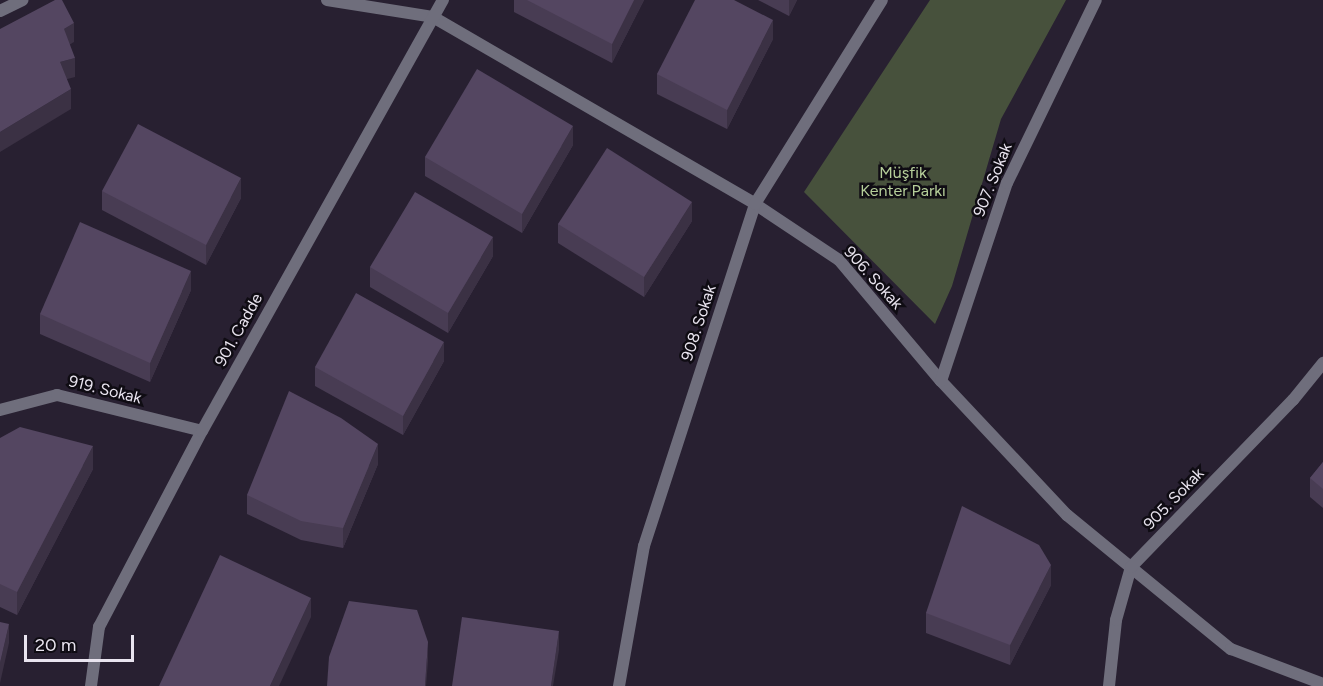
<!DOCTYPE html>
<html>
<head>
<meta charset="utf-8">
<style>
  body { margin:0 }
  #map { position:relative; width:1323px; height:686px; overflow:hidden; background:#282031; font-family:Figtree,sans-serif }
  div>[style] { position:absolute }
  .green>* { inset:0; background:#47513c }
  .street>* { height:12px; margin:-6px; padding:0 6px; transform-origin:6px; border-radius:6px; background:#6f6e7c }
  .wall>* { inset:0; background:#483c53 }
  .shaded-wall>* { inset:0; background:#3b3144 }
  .building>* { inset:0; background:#544661 }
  span { translate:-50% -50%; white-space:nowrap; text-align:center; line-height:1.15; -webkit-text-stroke:5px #0f0c13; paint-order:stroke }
  .park-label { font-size:16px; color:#b6cf9a }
  .street-label { font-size:16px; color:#e9e4ef }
  .scale { position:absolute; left:24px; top:635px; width:110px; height:27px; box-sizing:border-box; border:3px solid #e9e4ef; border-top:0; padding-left:8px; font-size:18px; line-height:21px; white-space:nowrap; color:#e9e4ef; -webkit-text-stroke:4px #0f0c13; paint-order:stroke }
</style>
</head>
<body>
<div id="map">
  <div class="green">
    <div style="clip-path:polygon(930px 0,1066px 0,1001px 119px,952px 286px,935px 324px,804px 192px)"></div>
  </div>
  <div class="street">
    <div style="left:327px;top:0;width:107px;rotate:9.1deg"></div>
    <div style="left:433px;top:17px;width:372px;rotate:30.1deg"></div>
    <div style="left:755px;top:204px;width:101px;rotate:33.7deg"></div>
    <div style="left:839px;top:260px;width:158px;rotate:49.9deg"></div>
    <div style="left:941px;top:381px;width:184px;rotate:46.8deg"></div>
    <div style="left:1067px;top:515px;width:212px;rotate:39.3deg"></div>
    <div style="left:1231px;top:649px;width:98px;rotate:20.8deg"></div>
    <div style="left:0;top:11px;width:25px;rotate:-26deg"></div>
    <div style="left:941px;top:381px;width:209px;rotate:-71.6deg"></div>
    <div style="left:1007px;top:183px;width:203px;rotate:-64.1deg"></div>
    <div style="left:0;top:410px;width:59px;rotate:-14.7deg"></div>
    <div style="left:57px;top:395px;width:149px;rotate:13.9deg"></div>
    <div style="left:91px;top:686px;width:60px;rotate:-82.3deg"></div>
    <div style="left:99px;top:627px;width:221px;rotate:-62.3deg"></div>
    <div style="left:202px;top:431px;width:494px;rotate:-60.8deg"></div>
    <div style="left:619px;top:686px;width:142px;rotate:-79.9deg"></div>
    <div style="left:644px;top:546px;width:360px;rotate:-72deg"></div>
    <div style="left:755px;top:204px;width:240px;rotate:-58.1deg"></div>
    <div style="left:1109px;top:686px;width:66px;rotate:-83.9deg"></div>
    <div style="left:1116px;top:620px;width:55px;rotate:-74.2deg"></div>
    <div style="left:1131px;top:567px;width:233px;rotate:-45.9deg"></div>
    <div style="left:1293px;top:400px;width:48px;rotate:-51deg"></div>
  </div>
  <div class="wall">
    <div style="clip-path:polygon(514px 0,644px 0,612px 63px,514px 12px)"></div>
    <div style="clip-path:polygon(758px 0,797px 0,789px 16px)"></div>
    <div style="clip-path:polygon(773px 39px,727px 129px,657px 94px,657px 74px)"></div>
    <div style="clip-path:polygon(573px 145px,522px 233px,425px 176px,425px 157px)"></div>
    <div style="clip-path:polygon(102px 191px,241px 198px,206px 265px,102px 210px)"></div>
    <div style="clip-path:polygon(692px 221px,644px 297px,558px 243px,558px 224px)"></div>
    <div style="clip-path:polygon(493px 256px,448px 333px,370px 287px,370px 267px)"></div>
    <div style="clip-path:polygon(191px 290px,150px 382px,40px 334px,40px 314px)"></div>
    <div style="clip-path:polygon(444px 361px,403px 435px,315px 386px,315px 367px)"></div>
    <div style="clip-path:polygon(0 438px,93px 469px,17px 615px,0 607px)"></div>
    <div style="clip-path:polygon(1323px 462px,1323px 508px,1310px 497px,1310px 478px)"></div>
    <div style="clip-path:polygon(378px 464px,343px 548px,301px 540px,247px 514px,247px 495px)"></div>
    <div style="clip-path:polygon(1051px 585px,1010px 665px,926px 633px,926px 613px)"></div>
  </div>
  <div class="shaded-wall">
    <div style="clip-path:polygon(634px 0,644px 0,612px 63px,612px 44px)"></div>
    <div style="clip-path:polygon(789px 0,797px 0,789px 16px)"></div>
    <div style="clip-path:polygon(773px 20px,773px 39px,727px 129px,727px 110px)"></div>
    <div style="clip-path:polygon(74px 23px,74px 42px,64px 48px,64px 29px)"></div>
    <div style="clip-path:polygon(75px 58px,75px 77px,60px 81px,60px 62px)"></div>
    <div style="clip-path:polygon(71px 89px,71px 109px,0 152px,0 132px)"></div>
    <div style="clip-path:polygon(573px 126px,573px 145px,522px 233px,522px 214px)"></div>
    <div style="clip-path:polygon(241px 178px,241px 198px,206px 265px,206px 245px)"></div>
    <div style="clip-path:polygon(692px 202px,692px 221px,644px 297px,644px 277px)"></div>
    <div style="clip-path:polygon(493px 237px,493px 256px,448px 333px,448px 313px)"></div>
    <div style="clip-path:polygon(191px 271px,191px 290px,150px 382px,150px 363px)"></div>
    <div style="clip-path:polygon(444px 342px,444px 361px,403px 435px,403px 416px)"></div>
    <div style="clip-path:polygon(378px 444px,378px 464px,343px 548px,343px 528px)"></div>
    <div style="clip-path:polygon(93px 446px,93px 469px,17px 615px,17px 592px)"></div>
    <div style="clip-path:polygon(1051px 565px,1051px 585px,1010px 665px,1010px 645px)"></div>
    <div style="clip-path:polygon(311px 598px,311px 617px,279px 686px,270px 686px)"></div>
    <div style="clip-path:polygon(9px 624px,9px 643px,0 683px,0 663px)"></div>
    <div style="clip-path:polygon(559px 631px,559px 650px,553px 686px,551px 686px)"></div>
    <div style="clip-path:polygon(428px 642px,428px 661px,426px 686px,425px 686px)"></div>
  </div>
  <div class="building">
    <div style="clip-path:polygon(55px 0,62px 0,74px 23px,64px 29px,75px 58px,60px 62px,71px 89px,0 132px,0 29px)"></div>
    <div style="clip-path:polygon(527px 0,634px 0,612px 44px)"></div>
    <div style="clip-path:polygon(695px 0,734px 0,773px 20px,727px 110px,657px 74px)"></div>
    <div style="clip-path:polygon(477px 69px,573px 126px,522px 214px,425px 157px)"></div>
    <div style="clip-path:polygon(138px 124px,241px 178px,206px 245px,102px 191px)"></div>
    <div style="clip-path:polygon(607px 148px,692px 202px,644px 277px,558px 224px)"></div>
    <div style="clip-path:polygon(415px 192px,493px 237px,448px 313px,370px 267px)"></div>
    <div style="clip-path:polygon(80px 222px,191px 271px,150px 363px,40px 314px)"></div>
    <div style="clip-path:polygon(356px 293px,444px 342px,403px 416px,315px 367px)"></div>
    <div style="clip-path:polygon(289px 391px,341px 418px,378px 444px,343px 528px,301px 521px,247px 495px)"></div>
    <div style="clip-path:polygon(20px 427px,93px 446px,17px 592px,0 584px,0 438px)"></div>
    <div style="clip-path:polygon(1323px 462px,1323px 489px,1310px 478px)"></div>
    <div style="clip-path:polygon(962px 506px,1039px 545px,1051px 565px,1010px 645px,926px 613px)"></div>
    <div style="clip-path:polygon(220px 555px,311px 598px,270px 686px,159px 686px)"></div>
    <div style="clip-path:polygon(349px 601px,417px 610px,428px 642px,425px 686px,327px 686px,329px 657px)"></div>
    <div style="clip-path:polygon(462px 617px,559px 631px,551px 686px,452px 686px)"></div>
    <div style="clip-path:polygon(0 622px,9px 624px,0 663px)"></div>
  </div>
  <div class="park-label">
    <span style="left:903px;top:182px">Müşfik<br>Kenter Parkı</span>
  </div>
  <div class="street-label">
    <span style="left:993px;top:180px;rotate:-68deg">907. Sokak</span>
    <span style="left:873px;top:278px;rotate:48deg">906. Sokak</span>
    <span style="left:699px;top:323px;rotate:-72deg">908. Sokak</span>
    <span style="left:239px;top:330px;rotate:-61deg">901. Cadde</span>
    <span style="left:105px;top:390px;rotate:14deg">919. Sokak</span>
    <span style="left:1174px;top:499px;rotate:-46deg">905. Sokak</span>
  </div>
  <div class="scale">20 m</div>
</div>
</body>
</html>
